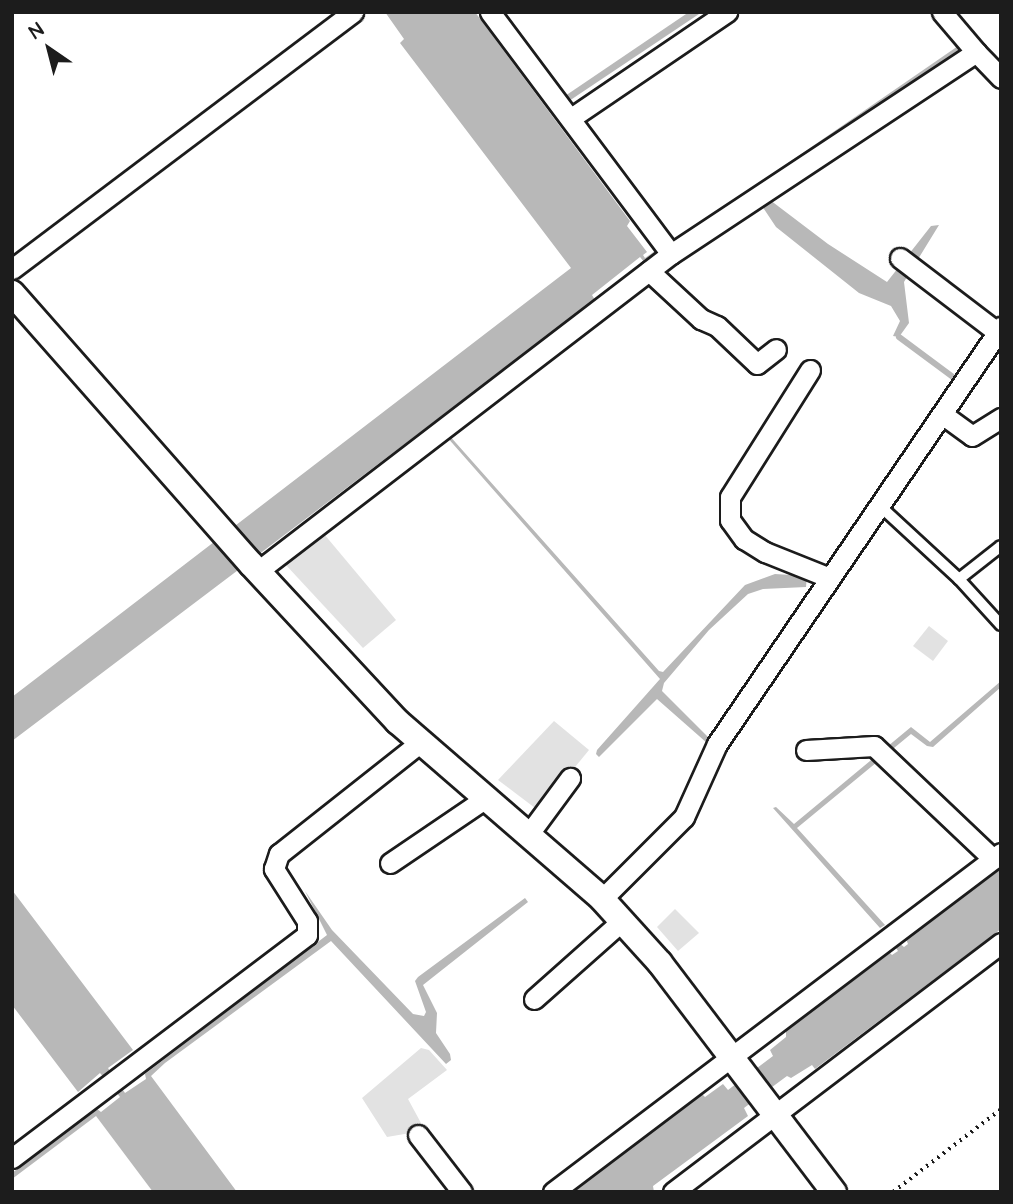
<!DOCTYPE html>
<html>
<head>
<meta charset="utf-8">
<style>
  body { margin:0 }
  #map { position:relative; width:1013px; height:1204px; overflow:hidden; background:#fff; font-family:"Architects Daughter",sans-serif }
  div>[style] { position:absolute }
  .green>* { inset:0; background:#e2e2e2 }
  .water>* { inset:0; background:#b8b8b8 }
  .stream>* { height:6px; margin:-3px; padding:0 3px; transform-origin:3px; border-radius:3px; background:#b8b8b8 }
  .path>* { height:3.5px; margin-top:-1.75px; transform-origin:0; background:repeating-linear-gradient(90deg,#1c1c1c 0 2px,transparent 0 7px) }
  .roads { filter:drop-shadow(2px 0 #1c1c1c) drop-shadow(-2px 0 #1c1c1c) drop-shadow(0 2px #1c1c1c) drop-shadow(0 -2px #1c1c1c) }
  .service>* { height:10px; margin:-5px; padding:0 5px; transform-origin:5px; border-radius:5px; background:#fff }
  .minor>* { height:19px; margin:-9.5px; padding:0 9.5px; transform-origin:9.5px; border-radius:9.5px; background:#fff }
  .tertiary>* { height:24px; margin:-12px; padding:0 12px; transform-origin:12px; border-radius:12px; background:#fff }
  span { translate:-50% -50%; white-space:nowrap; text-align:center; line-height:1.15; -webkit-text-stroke:5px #fff; paint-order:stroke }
  .frame { position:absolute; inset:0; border:14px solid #1c1c1c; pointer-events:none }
  .north { position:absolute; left:14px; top:14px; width:70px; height:70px; -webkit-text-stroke:5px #fff; paint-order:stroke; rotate:325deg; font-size:19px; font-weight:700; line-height:28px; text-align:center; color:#1c1c1c }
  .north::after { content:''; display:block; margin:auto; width:24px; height:32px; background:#1c1c1c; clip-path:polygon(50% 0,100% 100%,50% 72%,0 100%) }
</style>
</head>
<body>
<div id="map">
  <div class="green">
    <div style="clip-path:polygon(324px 534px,396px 620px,363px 648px,285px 564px)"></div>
    <div style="clip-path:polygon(929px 626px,948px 641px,933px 661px,913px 646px)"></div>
    <div style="clip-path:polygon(554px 721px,589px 750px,539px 811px,498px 780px)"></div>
    <div style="clip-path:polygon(675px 909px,699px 933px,678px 951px,657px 927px)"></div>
    <div style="clip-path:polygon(421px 1048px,429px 1050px,447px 1070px,408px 1099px,421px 1123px,416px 1132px,387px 1137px,362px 1098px)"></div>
  </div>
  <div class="water">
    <div style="clip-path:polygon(385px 12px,475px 12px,630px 221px,627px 226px,647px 252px,643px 255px,645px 258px,655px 251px,657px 253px,645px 263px,640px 257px,592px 295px,595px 300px,12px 741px,12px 697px,571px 268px,400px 43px,404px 39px)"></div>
    <div style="clip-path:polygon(689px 12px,702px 12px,569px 101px,565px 96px)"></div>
    <div style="clip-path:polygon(961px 44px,964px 48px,758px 188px,675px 241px)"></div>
    <div style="clip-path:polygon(770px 200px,828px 244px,887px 282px,931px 226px,939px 225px,904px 282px,909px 323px,899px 337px,893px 336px,900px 321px,891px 306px,859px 293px,776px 227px,762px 206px)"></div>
    <div style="clip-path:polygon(448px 434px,659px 671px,663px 672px,745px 585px,775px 574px,807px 576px,806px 587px,763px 589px,748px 594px,709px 630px,664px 683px,662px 691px,709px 738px,707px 743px,657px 699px,599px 757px,596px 754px,597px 750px,660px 679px,446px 436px)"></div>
    <div style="clip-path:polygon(1001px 681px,1001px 687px,933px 747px,927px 746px,911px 734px,797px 828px,885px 925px,880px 928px,773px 808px,776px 807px,794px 824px,911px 727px,930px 742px)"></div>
    <div style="clip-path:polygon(1001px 869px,1001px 929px,815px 1069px,812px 1065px,791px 1078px,787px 1076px,744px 1108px,748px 1116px,653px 1186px,654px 1192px,572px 1192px,702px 1094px,705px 1097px,723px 1084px,728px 1090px,773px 1056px,770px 1050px,786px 1037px,786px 1031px,890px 953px,892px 955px,898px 951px,894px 945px,898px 942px,904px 947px,908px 944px,906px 939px)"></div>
    <div style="clip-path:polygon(12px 890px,133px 1050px,108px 1068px,125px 1093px,146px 1079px,145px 1074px,327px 935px,305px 891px,332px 930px,413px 1014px,424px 1016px,426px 1012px,415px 981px,418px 977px,525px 898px,528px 902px,423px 985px,437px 1013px,436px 1033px,450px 1054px,451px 1060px,446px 1064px,331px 941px,165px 1063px,151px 1076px,237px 1192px,153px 1192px,96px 1116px,12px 1179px,12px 1173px,97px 1109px,101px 1112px,120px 1097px,100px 1073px,78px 1092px,12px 1005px)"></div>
  </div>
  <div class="stream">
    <div style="left:899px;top:337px;width:72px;rotate:36.6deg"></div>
  </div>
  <div class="path">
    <div style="left:893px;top:1192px;width:136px;rotate:-37.5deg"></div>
  </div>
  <div class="roads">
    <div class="service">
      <div style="left:880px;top:506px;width:108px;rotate:42.7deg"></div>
      <div style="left:959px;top:579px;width:62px;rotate:47.6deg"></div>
      <div style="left:959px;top:579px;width:53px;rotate:-38.2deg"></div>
    </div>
    <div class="minor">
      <div style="left:490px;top:12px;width:302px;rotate:53.2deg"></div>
      <div style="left:942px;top:12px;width:52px;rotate:49.6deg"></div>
      <div style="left:571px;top:118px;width:189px;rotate:-34.2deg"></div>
      <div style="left:900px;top:258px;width:122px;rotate:37.3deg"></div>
      <div style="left:12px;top:269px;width:427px;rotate:-37deg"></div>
      <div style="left:649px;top:271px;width:71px;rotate:42.7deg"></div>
      <div style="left:701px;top:319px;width:17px;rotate:24deg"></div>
      <div style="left:717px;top:326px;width:55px;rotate:43.5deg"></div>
      <div style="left:757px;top:364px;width:24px;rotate:-38deg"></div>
      <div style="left:810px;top:370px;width:150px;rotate:122.2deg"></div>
      <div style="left:730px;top:497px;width:23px;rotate:90deg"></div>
      <div style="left:730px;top:520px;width:24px;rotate:54deg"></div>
      <div style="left:744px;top:539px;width:25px;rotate:32deg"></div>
      <div style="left:765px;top:552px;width:70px;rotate:21.8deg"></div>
      <div style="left:942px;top:414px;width:37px;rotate:36deg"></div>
      <div style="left:972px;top:436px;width:34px;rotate:-32deg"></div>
      <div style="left:258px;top:571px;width:521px;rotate:-37.51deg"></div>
      <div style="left:671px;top:254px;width:366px;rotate:-33.5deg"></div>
      <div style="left:976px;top:52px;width:36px;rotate:46deg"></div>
      <div style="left:806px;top:750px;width:68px;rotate:-3.4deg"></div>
      <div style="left:874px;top:746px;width:164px;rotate:43.5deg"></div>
      <div style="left:528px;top:835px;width:71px;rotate:-53.6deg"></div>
      <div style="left:390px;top:863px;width:116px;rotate:-34.1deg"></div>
      <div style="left:602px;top:899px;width:116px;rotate:-45deg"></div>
      <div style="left:684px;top:817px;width:80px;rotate:-65.7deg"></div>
      <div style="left:717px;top:744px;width:505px;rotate:-55.74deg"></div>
      <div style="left:534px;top:999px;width:118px;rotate:-41.6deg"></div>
      <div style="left:418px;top:1135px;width:72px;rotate:52.3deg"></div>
      <div style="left:12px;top:1158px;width:370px;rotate:-37.1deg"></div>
      <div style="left:307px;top:935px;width:14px;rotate:-90deg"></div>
      <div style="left:307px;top:921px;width:62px;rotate:-122.4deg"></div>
      <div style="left:274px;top:869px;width:16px;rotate:-72deg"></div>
      <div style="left:279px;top:854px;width:181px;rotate:-38.3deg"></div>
      <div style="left:553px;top:1192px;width:562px;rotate:-37.11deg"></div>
      <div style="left:673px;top:1192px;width:412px;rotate:-37.2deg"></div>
    </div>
    <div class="tertiary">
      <div style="left:12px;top:293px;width:361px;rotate:48.6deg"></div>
      <div style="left:251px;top:564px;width:216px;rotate:47.1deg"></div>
      <div style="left:398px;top:722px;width:270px;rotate:40.9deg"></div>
      <div style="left:602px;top:899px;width:86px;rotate:47.8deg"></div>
      <div style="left:660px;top:963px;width:288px;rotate:52.8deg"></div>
    </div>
  </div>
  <div class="frame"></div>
  <div class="north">N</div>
</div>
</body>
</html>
